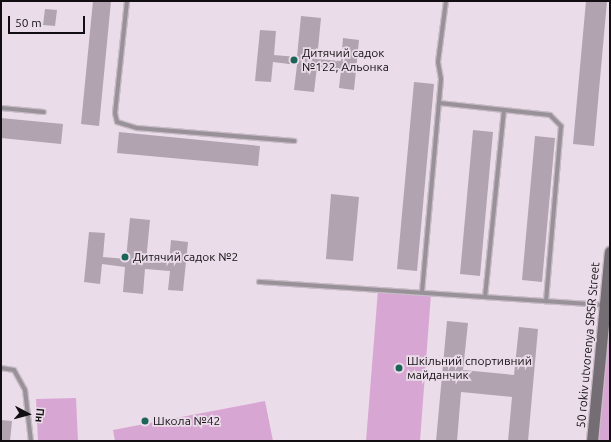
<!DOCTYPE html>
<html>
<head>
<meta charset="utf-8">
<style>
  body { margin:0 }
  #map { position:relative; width:611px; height:442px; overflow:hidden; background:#ebdce9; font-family:Ubuntu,sans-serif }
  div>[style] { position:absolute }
  .green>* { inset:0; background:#d8a6d3 }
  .building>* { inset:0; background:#b1a3af }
  .roads { filter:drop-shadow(1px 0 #c8bbc7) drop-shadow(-1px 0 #c8bbc7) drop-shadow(0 1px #c8bbc7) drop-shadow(0 -1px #c8bbc7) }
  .service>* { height:4px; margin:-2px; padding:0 2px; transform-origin:2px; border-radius:2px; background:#989298 }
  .secondary>* { height:11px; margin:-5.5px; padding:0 5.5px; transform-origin:5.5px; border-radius:5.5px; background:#756d74 }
  .dots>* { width:11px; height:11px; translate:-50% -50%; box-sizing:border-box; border:2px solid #ebdce9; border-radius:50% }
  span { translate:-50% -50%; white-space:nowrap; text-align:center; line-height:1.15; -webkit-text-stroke:3.5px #ebdce9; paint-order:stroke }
  .poi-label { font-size:12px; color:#120e12 }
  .left { translate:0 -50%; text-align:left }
  .street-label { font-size:12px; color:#120e12 }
  .frame { position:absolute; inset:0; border:2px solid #120e12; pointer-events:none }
  .north { position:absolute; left:8px; top:394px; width:40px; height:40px; -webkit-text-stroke:3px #ebdce9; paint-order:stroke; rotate:96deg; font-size:11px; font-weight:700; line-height:16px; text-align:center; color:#120e12 }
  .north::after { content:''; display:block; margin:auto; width:14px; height:18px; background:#120e12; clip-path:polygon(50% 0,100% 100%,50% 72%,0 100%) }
  .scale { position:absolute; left:8px; top:16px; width:77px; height:18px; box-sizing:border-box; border:2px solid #120e12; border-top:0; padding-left:5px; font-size:12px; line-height:14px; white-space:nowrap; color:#120e12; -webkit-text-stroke:3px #ebdce9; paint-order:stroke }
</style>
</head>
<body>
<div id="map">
  <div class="green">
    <div style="clip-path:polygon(378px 290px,431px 294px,420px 441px,366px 441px)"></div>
    <div style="clip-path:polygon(610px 316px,610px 441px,599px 441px)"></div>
    <div style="clip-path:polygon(76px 398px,78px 441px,38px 441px,36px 399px)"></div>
    <div style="clip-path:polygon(265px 401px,273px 441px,115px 441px,113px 430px)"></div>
  </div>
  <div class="building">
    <div style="clip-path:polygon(93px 1px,111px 1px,99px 126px,81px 124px)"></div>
    <div style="clip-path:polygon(586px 1px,607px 1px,594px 146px,573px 144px)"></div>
    <div style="clip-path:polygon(45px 9px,57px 10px,55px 26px,43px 25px)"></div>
    <div style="clip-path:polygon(301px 16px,321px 18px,317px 59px,341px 61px,343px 38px,359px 40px,354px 90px,339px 88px,341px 69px,317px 67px,314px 92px,294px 90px,297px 65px,273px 62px,271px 82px,255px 81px,260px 30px,276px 31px,274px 55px,297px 57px)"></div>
    <div style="clip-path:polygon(414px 82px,434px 84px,417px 271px,397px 269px)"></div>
    <div style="clip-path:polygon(1px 118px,63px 124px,61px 144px,1px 138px)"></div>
    <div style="clip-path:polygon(473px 130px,493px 132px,480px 276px,460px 274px)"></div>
    <div style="clip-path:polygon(119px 132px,260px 146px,258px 166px,117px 153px)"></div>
    <div style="clip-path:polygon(535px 136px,555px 138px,542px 282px,522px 280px)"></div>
    <div style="clip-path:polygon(331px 194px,359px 197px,353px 261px,326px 259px)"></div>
    <div style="clip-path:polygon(130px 218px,150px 220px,146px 261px,169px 263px,171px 240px,188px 242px,183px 291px,168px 290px,170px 271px,145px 269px,143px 294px,123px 292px,125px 267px,102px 264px,100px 284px,84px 282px,89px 232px,105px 233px,103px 257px,126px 259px)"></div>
    <div style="clip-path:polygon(447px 321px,468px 323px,463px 370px,514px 375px,519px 327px,538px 329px,528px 441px,508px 441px,512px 397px,461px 392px,457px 441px,436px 441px)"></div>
    <div style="clip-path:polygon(1px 420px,12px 421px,10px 441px,1px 441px)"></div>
  </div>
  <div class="roads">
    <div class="service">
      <div style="left:127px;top:1px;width:113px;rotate:96.1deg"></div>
      <div style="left:115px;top:113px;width:9px;rotate:77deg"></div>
      <div style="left:117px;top:122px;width:21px;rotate:17deg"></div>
      <div style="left:137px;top:128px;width:158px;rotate:4.7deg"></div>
      <div style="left:439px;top:103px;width:112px;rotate:6.2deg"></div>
      <div style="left:550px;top:115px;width:16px;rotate:45deg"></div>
      <div style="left:561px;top:126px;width:176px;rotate:94.9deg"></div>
      <div style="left:1px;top:108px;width:43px;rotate:5.3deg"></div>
      <div style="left:259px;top:282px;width:347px;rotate:3.8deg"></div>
      <div style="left:422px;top:292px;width:214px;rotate:-84.9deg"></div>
      <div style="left:441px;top:79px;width:17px;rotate:-100deg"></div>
      <div style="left:438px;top:62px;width:62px;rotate:-82.5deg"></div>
      <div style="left:485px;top:297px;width:188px;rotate:-84.2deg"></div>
      <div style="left:1px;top:368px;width:13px;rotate:9deg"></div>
      <div style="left:14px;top:370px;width:23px;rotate:61deg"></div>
      <div style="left:25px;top:390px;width:51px;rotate:83.3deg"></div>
    </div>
    <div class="secondary">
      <div style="left:592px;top:441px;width:190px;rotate:-84.6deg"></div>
    </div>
  </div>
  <div class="dots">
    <div style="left:294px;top:60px;background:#1c6458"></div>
    <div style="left:125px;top:257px;background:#1c6458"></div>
    <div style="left:399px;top:368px;background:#1c6458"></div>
    <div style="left:145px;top:421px;background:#1c6458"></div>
  </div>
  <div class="poi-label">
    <span class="left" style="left:302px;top:60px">Дитячий садок<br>№122, Альонка</span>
    <span class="left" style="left:133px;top:257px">Дитячий садок №2</span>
    <span class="left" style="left:407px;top:368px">Шкільний спортивний<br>майданчик</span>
    <span class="left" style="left:153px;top:421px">Школа №42</span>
  </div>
  <div class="street-label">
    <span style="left:588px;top:345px;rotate:-85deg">50 rokiv utvorenya SRSR Street</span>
  </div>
  <div class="frame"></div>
  <div class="north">Пн</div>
  <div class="scale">50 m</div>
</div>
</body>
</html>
